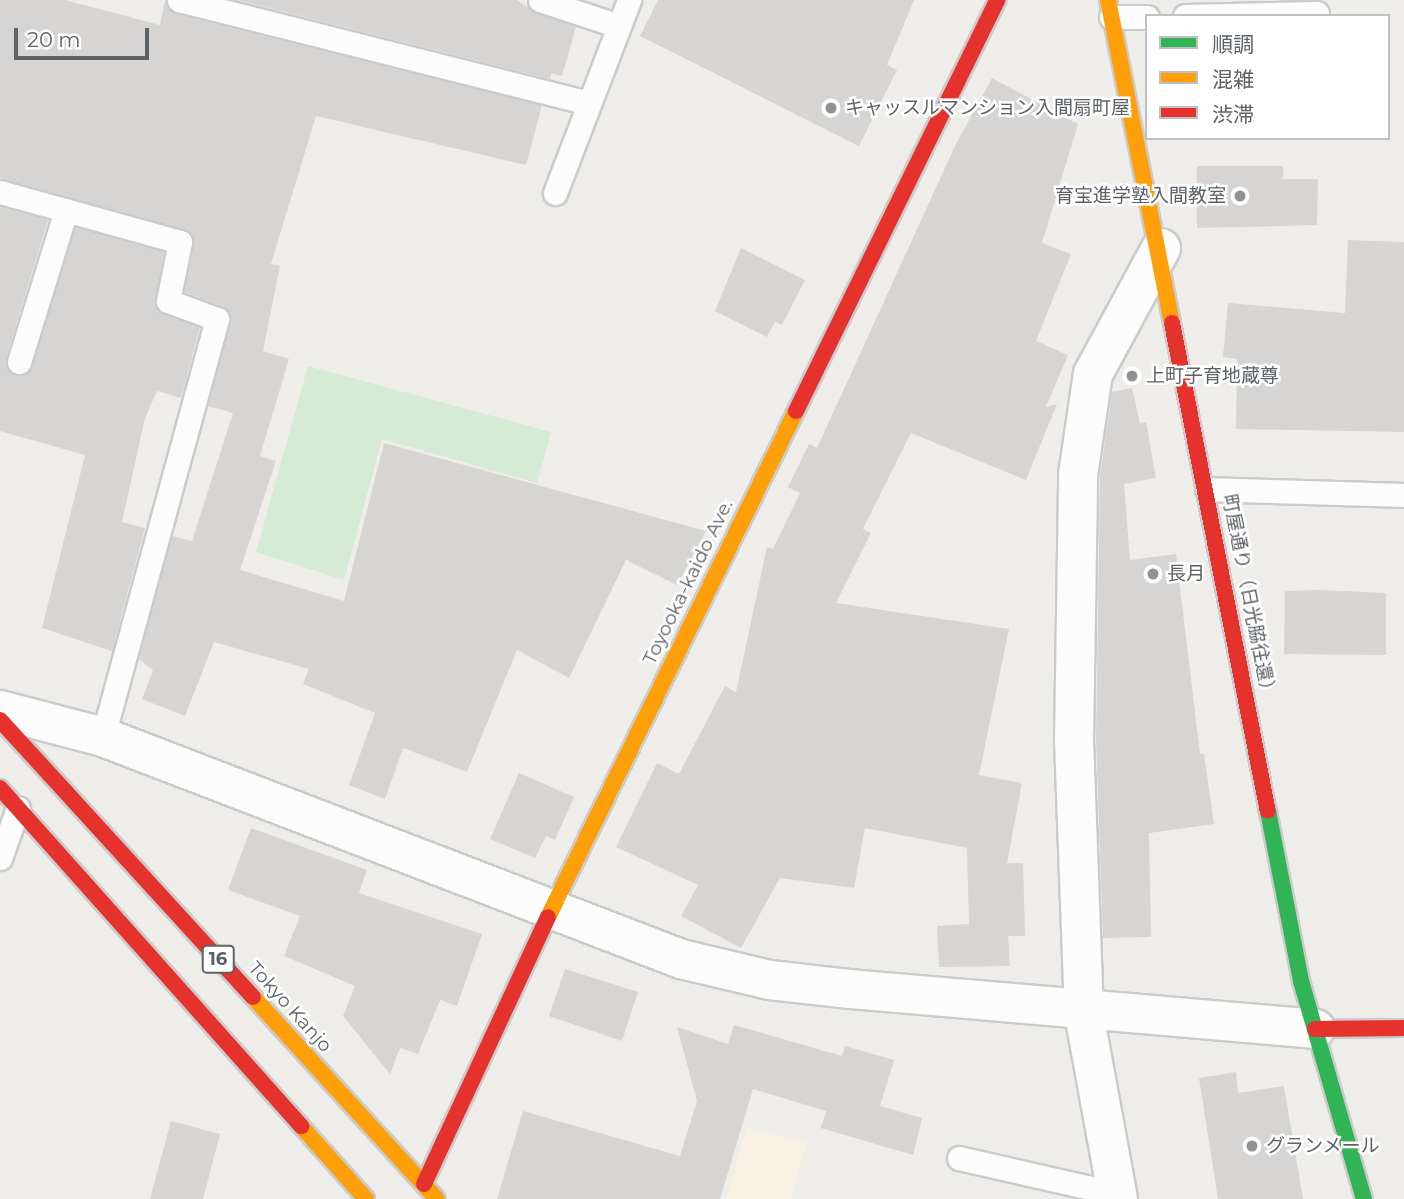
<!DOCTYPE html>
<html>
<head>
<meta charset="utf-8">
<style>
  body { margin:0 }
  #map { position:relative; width:1404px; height:1199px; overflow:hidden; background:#eeede9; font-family:Montserrat,"Noto Sans JP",sans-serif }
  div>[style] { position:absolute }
  .commercial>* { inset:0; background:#f7f1e2 }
  .green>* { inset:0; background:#d6ebd3 }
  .building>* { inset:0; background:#d6d5d3 }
  .roads { filter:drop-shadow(2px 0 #cbcbcb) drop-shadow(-2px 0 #cbcbcb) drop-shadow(0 2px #cbcbcb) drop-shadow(0 -2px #cbcbcb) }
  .lane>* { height:23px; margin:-11.5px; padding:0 11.5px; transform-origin:11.5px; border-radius:11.5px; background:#fcfcfc }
  .street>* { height:38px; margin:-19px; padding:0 19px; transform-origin:19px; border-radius:19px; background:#fcfcfc }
  .fast>* { height:16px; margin:-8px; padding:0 8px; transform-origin:8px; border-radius:8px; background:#30b455 }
  .slow>* { height:16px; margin:-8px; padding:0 8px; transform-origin:8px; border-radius:8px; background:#ff9f0a }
  .jam>* { height:16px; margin:-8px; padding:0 8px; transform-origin:8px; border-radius:8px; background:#e5322d }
  .dots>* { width:19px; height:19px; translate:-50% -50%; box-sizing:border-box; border:4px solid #fff; border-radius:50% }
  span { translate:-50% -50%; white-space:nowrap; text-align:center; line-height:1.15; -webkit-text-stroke:5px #fff; paint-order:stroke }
  .shield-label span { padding:2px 5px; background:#fff; border:2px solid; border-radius:5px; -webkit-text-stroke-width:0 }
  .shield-label { font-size:18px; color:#5d6267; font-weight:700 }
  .poi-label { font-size:19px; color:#5d6267 }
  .left { translate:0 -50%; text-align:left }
  .right { translate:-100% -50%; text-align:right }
  .street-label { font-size:19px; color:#5d6267 }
  .legend { position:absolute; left:1145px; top:14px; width:245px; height:126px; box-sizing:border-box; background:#fff; border:2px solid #bec0c2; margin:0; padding:9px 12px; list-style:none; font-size:21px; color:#5d6267 }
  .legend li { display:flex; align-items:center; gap:14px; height:35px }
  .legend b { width:35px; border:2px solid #bec0c2 }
  .scale { position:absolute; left:14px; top:28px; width:135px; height:32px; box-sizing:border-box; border:4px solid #5d6267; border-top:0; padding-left:9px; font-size:21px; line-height:24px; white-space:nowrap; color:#5d6267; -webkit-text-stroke:5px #fff; paint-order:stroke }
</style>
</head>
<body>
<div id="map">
  <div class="commercial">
    <div style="clip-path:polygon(747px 1127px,807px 1142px,791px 1199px,726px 1199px)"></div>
  </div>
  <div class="green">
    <div style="clip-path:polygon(308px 366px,551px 432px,537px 483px,382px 439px,344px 580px,256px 552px)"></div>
  </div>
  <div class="building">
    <div style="clip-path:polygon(0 0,65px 0,160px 25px,165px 0,176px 14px,542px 105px,526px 165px,316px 116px,271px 264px,280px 266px,263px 351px,289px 359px,260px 456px,276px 461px,240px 570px,344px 601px,384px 443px,706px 531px,677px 585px,626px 560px,569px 678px,517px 650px,467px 772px,403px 748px,385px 799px,349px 785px,375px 713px,303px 684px,309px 669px,214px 642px,185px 716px,142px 699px,153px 670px,139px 659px,172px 536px,192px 541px,233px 413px,208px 406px,231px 316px,222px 306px,184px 292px,194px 245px,189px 232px,0 178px)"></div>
    <div style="clip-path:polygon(237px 0,517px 0,536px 13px,576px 27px,562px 76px,551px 73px,550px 79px)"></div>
    <div style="clip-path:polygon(658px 0,914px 0,887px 65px,897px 70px,859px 146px,640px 36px)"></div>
    <div style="clip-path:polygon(992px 78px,1078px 124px,1042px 243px,1071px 254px,1036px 341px,1068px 355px,1046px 407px,1057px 404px,1026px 480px,911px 433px,863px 529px,871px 533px,836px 603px,1009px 629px,979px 775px,1022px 783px,1007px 863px,1023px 863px,1025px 936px,1008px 936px,1010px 966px,939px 967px,937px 926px,969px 924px,967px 848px,865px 828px,854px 888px,780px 878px,741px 948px,681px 916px,698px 885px,616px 847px,657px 763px,679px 774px,725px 686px,736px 692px,767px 547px,773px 549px,800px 493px,788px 487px,809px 444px,817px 448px,955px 146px)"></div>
    <div style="clip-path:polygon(1197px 166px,1283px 166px,1283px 179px,1318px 179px,1317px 225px,1197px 228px)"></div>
    <div style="clip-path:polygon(0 207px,48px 220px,6px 358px,14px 375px,32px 366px,75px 227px,164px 252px,155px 305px,200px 328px,181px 398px,157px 391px,145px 418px,122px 522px,145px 528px,112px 651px,42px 628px,85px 455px,0 431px)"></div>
    <div style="clip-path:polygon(1348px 240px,1404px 242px,1404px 432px,1236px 429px,1237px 359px,1223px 357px,1228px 303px,1345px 313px)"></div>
    <div style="clip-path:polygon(741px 248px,805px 280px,782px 325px,775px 322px,767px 337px,715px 311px)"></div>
    <div style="clip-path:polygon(1132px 388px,1140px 423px,1146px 422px,1156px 478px,1124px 484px,1130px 560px,1176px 554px,1200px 754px,1204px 754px,1214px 824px,1149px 833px,1151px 937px,1103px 938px,1096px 740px,1100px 477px,1112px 392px)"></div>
    <div style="clip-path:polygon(1320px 590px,1386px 593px,1386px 655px,1284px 654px,1285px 591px)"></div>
    <div style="clip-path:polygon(519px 773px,574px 797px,555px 840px,546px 836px,535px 858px,490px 839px)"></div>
    <div style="clip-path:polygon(251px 828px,367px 870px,359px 893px,482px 934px,457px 1006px,440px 1000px,418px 1054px,400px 1048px,390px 1074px,343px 1016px,355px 986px,284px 956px,300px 916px,228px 890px)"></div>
    <div style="clip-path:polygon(565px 969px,638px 992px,622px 1041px,549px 1016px)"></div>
    <div style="clip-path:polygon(734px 1025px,842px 1056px,845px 1046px,894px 1060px,880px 1106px,922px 1118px,913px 1155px,821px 1128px,826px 1111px,753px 1089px,720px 1199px,497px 1199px,523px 1111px,680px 1156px,697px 1101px,677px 1027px,728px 1044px)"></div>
    <div style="clip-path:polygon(1236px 1072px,1238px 1093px,1284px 1086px,1303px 1199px,1218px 1199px,1199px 1078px)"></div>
    <div style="clip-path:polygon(171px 1121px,220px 1134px,203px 1199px,150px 1199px)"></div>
  </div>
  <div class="roads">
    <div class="lane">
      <div style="left:179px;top:0;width:420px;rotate:14.1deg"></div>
      <div style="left:540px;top:0;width:80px;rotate:18.2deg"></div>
      <div style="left:1185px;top:16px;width:132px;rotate:-1.3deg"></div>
      <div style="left:1111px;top:17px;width:36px"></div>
      <div style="left:0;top:192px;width:187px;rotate:15.5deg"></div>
      <div style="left:180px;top:242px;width:60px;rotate:101.5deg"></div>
      <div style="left:168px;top:301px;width:52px;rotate:20.2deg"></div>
      <div style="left:217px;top:319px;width:433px;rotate:105.3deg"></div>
      <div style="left:555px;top:193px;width:207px;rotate:-69deg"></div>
      <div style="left:19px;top:362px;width:159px;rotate:-72.8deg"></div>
      <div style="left:1207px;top:489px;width:197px;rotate:1.7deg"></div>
      <div style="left:0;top:858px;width:53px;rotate:-70.2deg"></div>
      <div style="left:959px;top:1158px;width:162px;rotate:12.8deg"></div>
    </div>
    <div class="street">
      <div style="left:0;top:710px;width:106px;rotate:14.7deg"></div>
      <div style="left:103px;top:737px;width:619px;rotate:21.01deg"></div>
      <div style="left:681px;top:959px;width:91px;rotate:13.3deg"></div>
      <div style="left:770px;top:980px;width:81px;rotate:6.4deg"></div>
      <div style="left:850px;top:989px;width:467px;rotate:4.9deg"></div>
      <div style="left:1118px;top:1199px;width:189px;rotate:-100.4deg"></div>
      <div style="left:1084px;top:1013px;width:273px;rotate:-92.1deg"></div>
      <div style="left:1074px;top:740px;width:265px;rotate:-89.1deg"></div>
      <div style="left:1078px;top:475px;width:102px;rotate:-81.6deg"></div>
      <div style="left:1093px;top:374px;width:143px;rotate:-61.6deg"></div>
    </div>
    <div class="fast">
      <div style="left:1268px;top:811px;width:173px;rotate:79deg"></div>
      <div style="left:1301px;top:981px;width:227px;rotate:73.9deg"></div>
    </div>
    <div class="slow">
      <div style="left:1108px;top:0;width:329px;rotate:78.8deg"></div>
      <div style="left:548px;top:917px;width:564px;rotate:-63.89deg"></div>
      <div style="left:253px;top:997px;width:273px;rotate:47.7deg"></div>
      <div style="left:301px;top:1126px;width:98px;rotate:48.3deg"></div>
    </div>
    <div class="jam">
      <div style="left:1172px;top:323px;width:497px;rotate:78.9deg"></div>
      <div style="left:796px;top:411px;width:458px;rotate:-63.9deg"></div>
      <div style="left:0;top:720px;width:375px;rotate:47.6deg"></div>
      <div style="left:0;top:788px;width:453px;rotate:48.3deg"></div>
      <div style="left:1315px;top:1029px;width:89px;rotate:-0.6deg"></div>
      <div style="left:424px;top:1184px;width:294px;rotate:-65.1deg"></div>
    </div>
  </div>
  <div class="dots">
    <div style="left:831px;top:108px;background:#909394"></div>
    <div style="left:1240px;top:196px;background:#909394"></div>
    <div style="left:1132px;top:376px;background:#909394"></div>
    <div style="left:1153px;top:574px;background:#909394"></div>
    <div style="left:1252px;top:1146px;background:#909394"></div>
  </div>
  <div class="shield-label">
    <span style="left:218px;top:959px">16</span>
  </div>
  <div class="poi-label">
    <span class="left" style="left:845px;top:108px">キャッスルマンション入間扇町屋</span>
    <span class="right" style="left:1226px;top:196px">育宝進学塾入間教室</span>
    <span class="left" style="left:1146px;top:376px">上町子育地蔵尊</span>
    <span class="left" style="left:1167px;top:574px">長月</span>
    <span class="left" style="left:1266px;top:1146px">グランメール</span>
  </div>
  <div class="street-label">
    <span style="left:688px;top:582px;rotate:-64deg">Toyooka-kaido Ave.</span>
    <span style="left:1249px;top:597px;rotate:79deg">町屋通り（日光脇往還）</span>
    <span style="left:290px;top:1007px;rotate:48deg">Tokyo Kanjo</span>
  </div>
  <ul class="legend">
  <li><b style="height:9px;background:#30b455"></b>順調</li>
  <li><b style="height:9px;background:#ff9f0a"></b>混雑</li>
  <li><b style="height:9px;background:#e5322d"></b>渋滞</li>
  </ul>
  <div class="scale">20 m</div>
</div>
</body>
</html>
